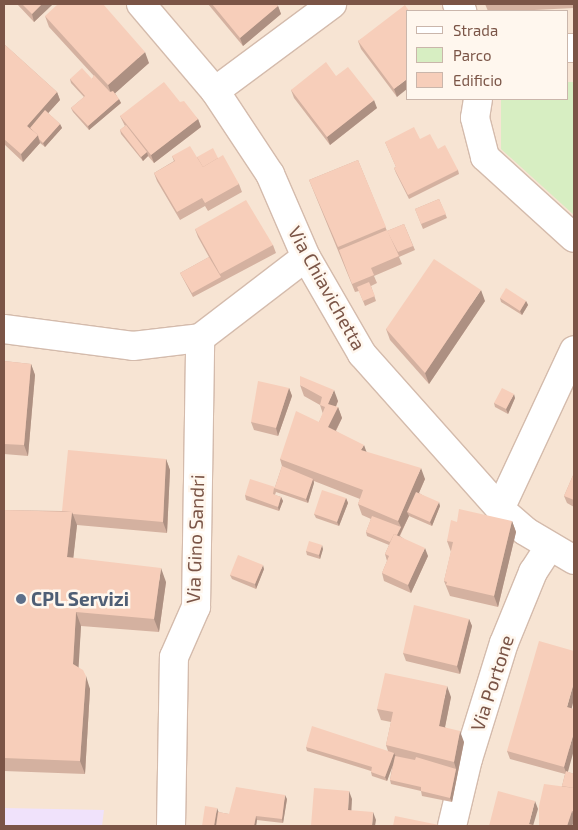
<!DOCTYPE html>
<html>
<head>
<meta charset="utf-8">
<style>
  body { margin:0 }
  #map { position:relative; width:578px; height:830px; overflow:hidden; background:#fef3e5; font-family:"Exo 2",sans-serif }
  div>[style] { position:absolute }
  .residential>* { inset:0; background:#f7e4d3 }
  .education>* { inset:0; background:#f0e2fb }
  .green>* { inset:0; background:#d7eec2 }
  .roads { filter:drop-shadow(1px 0 #d4bbac) drop-shadow(-1px 0 #d4bbac) drop-shadow(0 1px #d4bbac) drop-shadow(0 -1px #d4bbac) }
  .street>* { height:28px; margin:-14px; padding:0 14px; transform-origin:14px; border-radius:14px; background:#fff }
  .wall>* { inset:0; background:#d4b1a0 }
  .shaded-wall>* { inset:0; background:#ad9082 }
  .building>* { inset:0; background:#f7ceba }
  .dots>* { width:14px; height:14px; translate:-50% -50%; box-sizing:border-box; border:2px solid #fff7ee; border-radius:50% }
  span { translate:-50% -50%; white-space:nowrap; text-align:center; line-height:1.15; -webkit-text-stroke:5px #fff7ee; paint-order:stroke }
  .street-label { font-size:19px; color:#7b5547 }
  .service-label { font-size:19px; color:#4e5e75; font-weight:700 }
  .left { translate:0 -50%; text-align:left }
  .frame { position:absolute; inset:0; border:5px solid #7b5547; pointer-events:none }
  .legend { position:absolute; left:406px; top:10px; width:162px; height:90px; box-sizing:border-box; background:#fff7ee; border:1px solid #cab6ab; margin:0; padding:6px 9px; list-style:none; font-size:15px; color:#7b5547 }
  .legend li { display:flex; align-items:center; gap:10px; height:25px }
  .legend b { width:25px; border:1px solid #cab6ab }
</style>
</head>
<body>
<div id="map">
  <div class="residential">
    <div style="clip-path:polygon(evenodd,4px 4px,574px 4px,574px 826px,4px 826px,4px 4px,407px 11px,567px 11px,567px 99px,407px 99px,407px 11px)"></div>
  </div>
  <div class="education">
    <div style="clip-path:polygon(4px 808px,104px 810px,102px 826px,4px 826px)"></div>
  </div>
  <div class="green">
    <div style="clip-path:polygon(567px 82px,574px 82px,574px 215px,501px 149px,501px 99px,567px 99px)"></div>
  </div>
  <div class="roads">
    <div class="street">
      <div style="left:141px;top:4px;width:114px;rotate:49.6deg"></div>
      <div style="left:215px;top:91px;width:100px;rotate:56.5deg"></div>
      <div style="left:270px;top:174px;width:90px;rotate:66.6deg"></div>
      <div style="left:306px;top:257px;width:112px;rotate:60deg"></div>
      <div style="left:362px;top:354px;width:208px;rotate:48.3deg"></div>
      <div style="left:500px;top:509px;width:33px;rotate:41deg"></div>
      <div style="left:525px;top:531px;width:57px;rotate:30.6deg"></div>
      <div style="left:457px;top:4px;width:9px;rotate:54deg"></div>
      <div style="left:567px;top:48px;width:7px"></div>
      <div style="left:215px;top:91px;width:146px;rotate:-36.6deg"></div>
      <div style="left:478px;top:99px;width:19px;rotate:99deg"></div>
      <div style="left:475px;top:118px;width:40px;rotate:75.6deg"></div>
      <div style="left:485px;top:157px;width:120px;rotate:42.3deg"></div>
      <div style="left:4px;top:329px;width:130px;rotate:7.5deg"></div>
      <div style="left:133px;top:346px;width:67px;rotate:-6.8deg"></div>
      <div style="left:200px;top:338px;width:133px;rotate:-37.4deg"></div>
      <div style="left:500px;top:509px;width:175px;rotate:-65deg"></div>
      <div style="left:171px;top:826px;width:169px;rotate:-89deg"></div>
      <div style="left:174px;top:657px;width:55px;rotate:-66.3deg"></div>
      <div style="left:196px;top:607px;width:269px;rotate:-89.1deg"></div>
      <div style="left:452px;top:826px;width:69px;rotate:-76.6deg"></div>
      <div style="left:468px;top:759px;width:121px;rotate:-72.8deg"></div>
      <div style="left:504px;top:643px;width:77px;rotate:-67.8deg"></div>
      <div style="left:533px;top:572px;width:30px;rotate:-57deg"></div>
    </div>
  </div>
  <div class="wall">
    <div style="clip-path:polygon(17px 4px,53px 4px,34px 22px)"></div>
    <div style="clip-path:polygon(208px 4px,276px 4px,278px 6px,281px 14px,243px 46px)"></div>
    <div style="clip-path:polygon(485px 4px,574px 4px,574px 8px,515px 11px,488px 11px)"></div>
    <div style="clip-path:polygon(409px 11px,397px 97px,361px 49px,358px 41px)"></div>
    <div style="clip-path:polygon(45px 16px,149px 63px,115px 93px,121px 103px,89px 130px,73px 112px,71px 108px,84px 97px,71px 83px,70px 79px,92px 79px,94px 76px,49px 27px)"></div>
    <div style="clip-path:polygon(4px 44px,57px 92px,60px 100px,48px 113px,60px 124px,62px 128px,45px 147px,40px 143px,23px 162px,4px 144px)"></div>
    <div style="clip-path:polygon(336px 76px,377px 108px,330px 145px,294px 98px,291px 90px)"></div>
    <div style="clip-path:polygon(180px 102px,198px 119px,201px 127px,154px 163px,148px 156px,143px 161px,121px 134px,120px 130px,125px 126px,120px 116px)"></div>
    <div style="clip-path:polygon(420px 139px,458px 170px,459px 174px,409px 199px,396px 173px,394px 168px,396px 167px,385px 142px)"></div>
    <div style="clip-path:polygon(172px 156px,218px 158px,239px 184px,242px 192px,208px 211px,205px 206px,180px 220px,157px 181px,154px 173px,174px 161px)"></div>
    <div style="clip-path:polygon(358px 160px,387px 231px,404px 224px,415px 250px,399px 257px,402px 264px,374px 276px,377px 283px,371px 286px,376px 301px,365px 306px,359px 291px,355px 292px,309px 180px)"></div>
    <div style="clip-path:polygon(439px 199px,447px 218px,423px 229px,415px 209px)"></div>
    <div style="clip-path:polygon(195px 229px,273px 245px,276px 253px,193px 297px,180px 273px,209px 257px,198px 237px)"></div>
    <div style="clip-path:polygon(500px 298px,526px 301px,528px 305px,522px 315px,501px 302px)"></div>
    <div style="clip-path:polygon(485px 301px,429px 384px,390px 340px,386px 329px)"></div>
    <div style="clip-path:polygon(4px 361px,31px 364px,35px 375px,28px 456px,4px 454px)"></div>
    <div style="clip-path:polygon(300px 385px,338px 401px,336px 407px,338px 407px,342px 418px,336px 431px,366px 452px,425px 479px,419px 493px,440px 506px,432px 526px,409px 516px,400px 536px,428px 556px,411px 593px,384px 581px,382px 573px,387px 561px,385px 554px,389px 545px,367px 536px,366px 532px,371px 519px,362px 515px,358px 504px,360px 499px,314px 481px,314px 483px,308px 503px,276px 492px,275px 495px,281px 497px,283px 501px,279px 511px,246px 500px,245px 495px,275px 487px,282px 466px,280px 459px,319px 422px,323px 414px,320px 405px,304px 396px)"></div>
    <div style="clip-path:polygon(289px 388px,292px 396px,278px 436px,254px 430px,251px 422px)"></div>
    <div style="clip-path:polygon(515px 398px,508px 414px,495px 407px,494px 403px)"></div>
    <div style="clip-path:polygon(166px 459px,170px 470px,167px 533px,77px 525px,73px 558px,166px 582px,159px 632px,81px 626px,78px 667px,90px 689px,85px 774px,4px 771px,4px 510px,62px 511px)"></div>
    <div style="clip-path:polygon(574px 473px,574px 507px,567px 503px,564px 496px)"></div>
    <div style="clip-path:polygon(346px 498px,348px 503px,339px 526px,316px 518px,314px 514px)"></div>
    <div style="clip-path:polygon(512px 521px,516px 532px,498px 607px,450px 596px,444px 581px,451px 552px,447px 541px,457px 522px)"></div>
    <div style="clip-path:polygon(323px 549px,320px 559px,307px 555px,306px 551px)"></div>
    <div style="clip-path:polygon(264px 569px,256px 589px,232px 579px,230px 575px)"></div>
    <div style="clip-path:polygon(469px 619px,472px 626px,460px 674px,406px 661px,403px 653px)"></div>
    <div style="clip-path:polygon(451px 697px,445px 727px,464px 742px,452px 802px,422px 796px,421px 791px,391px 784px,390px 780px,393px 763px,387px 781px,372px 776px,371px 772px,371px 771px,307px 751px,306px 747px,388px 751px,386px 745px,391px 722px,381px 720px,377px 709px)"></div>
    <div style="clip-path:polygon(572px 708px,568px 772px,574px 774px,574px 821px,572px 826px,539px 826px,562px 786px,565px 774px,510px 759px,507px 751px)"></div>
    <div style="clip-path:polygon(287px 799px,283px 823px,257px 820px,256px 826px,202px 826px,218px 812px,229px 814px)"></div>
  </div>
  <div class="shaded-wall">
    <div style="clip-path:polygon(42px 4px,53px 4px,34px 22px,32px 14px)"></div>
    <div style="clip-path:polygon(278px 6px,281px 14px,243px 46px,240px 38px)"></div>
    <div style="clip-path:polygon(145px 52px,149px 63px,112px 96px,108px 85px)"></div>
    <div style="clip-path:polygon(407px 79px,407px 89px,397px 97px,394px 89px)"></div>
    <div style="clip-path:polygon(57px 92px,60px 100px,31px 132px,27px 126px)"></div>
    <div style="clip-path:polygon(119px 99px,121px 103px,89px 130px,88px 126px)"></div>
    <div style="clip-path:polygon(374px 100px,377px 108px,330px 145px,327px 137px)"></div>
    <div style="clip-path:polygon(198px 119px,201px 127px,154px 163px,151px 155px)"></div>
    <div style="clip-path:polygon(60px 124px,62px 128px,45px 147px,43px 143px)"></div>
    <div style="clip-path:polygon(38px 135px,40px 143px,23px 162px,21px 154px)"></div>
    <div style="clip-path:polygon(147px 152px,148px 156px,143px 161px,141px 157px)"></div>
    <div style="clip-path:polygon(481px 290px,485px 301px,429px 384px,425px 373px)"></div>
    <div style="clip-path:polygon(526px 301px,528px 305px,522px 315px,520px 311px)"></div>
    <div style="clip-path:polygon(31px 364px,35px 375px,28px 456px,24px 445px)"></div>
    <div style="clip-path:polygon(289px 388px,292px 396px,278px 436px,276px 428px)"></div>
    <div style="clip-path:polygon(334px 390px,338px 401px,332px 415px,328px 404px)"></div>
    <div style="clip-path:polygon(514px 394px,515px 398px,508px 414px,506px 409px)"></div>
    <div style="clip-path:polygon(338px 407px,342px 418px,332px 438px,328px 427px)"></div>
    <div style="clip-path:polygon(364px 445px,368px 456px,361px 450px)"></div>
    <div style="clip-path:polygon(166px 459px,170px 470px,167px 533px,163px 522px)"></div>
    <div style="clip-path:polygon(421px 468px,425px 479px,410px 513px,407px 512px,409px 516px,394px 547px,393px 543px,401px 527px,398px 521px)"></div>
    <div style="clip-path:polygon(313px 479px,314px 483px,308px 503px,306px 499px)"></div>
    <div style="clip-path:polygon(281px 497px,283px 501px,279px 511px,278px 507px)"></div>
    <div style="clip-path:polygon(346px 498px,348px 503px,339px 526px,337px 522px)"></div>
    <div style="clip-path:polygon(439px 502px,440px 506px,432px 526px,430px 522px)"></div>
    <div style="clip-path:polygon(72px 512px,77px 525px,72px 570px,67px 557px)"></div>
    <div style="clip-path:polygon(512px 521px,516px 532px,498px 607px,494px 596px)"></div>
    <div style="clip-path:polygon(322px 545px,323px 549px,320px 559px,319px 555px)"></div>
    <div style="clip-path:polygon(425px 548px,428px 556px,411px 593px,408px 585px)"></div>
    <div style="clip-path:polygon(263px 565px,264px 569px,256px 589px,255px 584px)"></div>
    <div style="clip-path:polygon(161px 568px,166px 582px,159px 632px,154px 619px)"></div>
    <div style="clip-path:polygon(76px 612px,81px 626px,78px 677px,73px 664px)"></div>
    <div style="clip-path:polygon(469px 619px,472px 626px,460px 674px,457px 666px)"></div>
    <div style="clip-path:polygon(86px 676px,90px 689px,85px 774px,80px 761px)"></div>
    <div style="clip-path:polygon(574px 682px,574px 699px,570px 715px,567px 707px)"></div>
    <div style="clip-path:polygon(447px 686px,451px 697px,443px 737px,439px 726px)"></div>
    <div style="clip-path:polygon(460px 731px,464px 742px,452px 802px,450px 798px,456px 769px,454px 762px)"></div>
    <div style="clip-path:polygon(574px 732px,574px 750px,567px 775px,564px 767px)"></div>
    <div style="clip-path:polygon(394px 753px,396px 757px,387px 781px,385px 777px)"></div>
    <div style="clip-path:polygon(349px 791px,352px 799px,351px 818px,348px 810px)"></div>
    <div style="clip-path:polygon(285px 795px,287px 799px,283px 823px,282px 819px)"></div>
    <div style="clip-path:polygon(535px 801px,538px 809px,533px 826px,529px 826px,529px 824px)"></div>
    <div style="clip-path:polygon(217px 808px,220px 816px,218px 826px,214px 826px)"></div>
    <div style="clip-path:polygon(572px 811px,574px 816px,574px 821px,572px 826px,567px 826px)"></div>
    <div style="clip-path:polygon(373px 812px,376px 820px,375px 826px,372px 826px)"></div>
    <div style="clip-path:polygon(256px 816px,257px 820px,256px 826px,254px 826px)"></div>
  </div>
  <div class="building">
    <div style="clip-path:polygon(22px 4px,42px 4px,32px 14px)"></div>
    <div style="clip-path:polygon(58px 4px,103px 4px,145px 52px,108px 85px,45px 16px)"></div>
    <div style="clip-path:polygon(212px 4px,276px 4px,278px 6px,240px 38px)"></div>
    <div style="clip-path:polygon(405px 5px,409px 11px,407px 11px,407px 79px,394px 89px,358px 41px)"></div>
    <div style="clip-path:polygon(4px 44px,57px 92px,27px 126px,38px 135px,21px 154px,4px 139px)"></div>
    <div style="clip-path:polygon(326px 62px,336px 76px,348px 67px,374px 100px,327px 137px,291px 90px)"></div>
    <div style="clip-path:polygon(82px 68px,92px 79px,94px 75px,110px 92px,113px 91px,119px 99px,88px 126px,71px 108px,85px 96px,70px 79px)"></div>
    <div style="clip-path:polygon(164px 82px,180px 102px,184px 101px,198px 119px,151px 155px,120px 116px)"></div>
    <div style="clip-path:polygon(45px 110px,60px 124px,43px 143px,39px 139px,38px 135px,30px 128px)"></div>
    <div style="clip-path:polygon(126px 125px,147px 152px,141px 157px,120px 130px)"></div>
    <div style="clip-path:polygon(414px 127px,420px 139px,430px 134px,438px 149px,445px 145px,458px 170px,408px 195px,394px 168px,396px 167px,385px 142px)"></div>
    <div style="clip-path:polygon(190px 146px,203px 167px,223px 155px,239px 184px,205px 203px,202px 198px,177px 212px,154px 173px,175px 161px,172px 156px)"></div>
    <div style="clip-path:polygon(213px 148px,218px 158px,203px 167px,197px 157px)"></div>
    <div style="clip-path:polygon(358px 160px,386px 227px,338px 247px,309px 180px)"></div>
    <div style="clip-path:polygon(439px 199px,446px 214px,421px 224px,415px 209px)"></div>
    <div style="clip-path:polygon(246px 200px,273px 245px,220px 274px,195px 229px)"></div>
    <div style="clip-path:polygon(404px 224px,413px 246px,398px 252px,387px 231px)"></div>
    <div style="clip-path:polygon(387px 230px,399px 256px,371px 268px,374px 275px,352px 284px,339px 250px)"></div>
    <div style="clip-path:polygon(209px 257px,221px 277px,192px 293px,180px 273px)"></div>
    <div style="clip-path:polygon(434px 259px,481px 290px,425px 373px,386px 329px)"></div>
    <div style="clip-path:polygon(369px 282px,375px 296px,363px 301px,357px 287px)"></div>
    <div style="clip-path:polygon(506px 288px,526px 301px,520px 311px,500px 298px)"></div>
    <div style="clip-path:polygon(4px 361px,31px 364px,24px 445px,4px 444px)"></div>
    <div style="clip-path:polygon(300px 376px,334px 390px,328px 404px,338px 407px,328px 427px,364px 445px,361px 450px,421px 468px,398px 521px,358px 504px,363px 490px,280px 459px,296px 411px,319px 422px,325px 407px,320px 405px,322px 397px,300px 385px)"></div>
    <div style="clip-path:polygon(258px 381px,289px 388px,276px 428px,251px 422px)"></div>
    <div style="clip-path:polygon(502px 388px,514px 394px,506px 409px,494px 403px)"></div>
    <div style="clip-path:polygon(68px 450px,166px 459px,163px 522px,73px 514px,72px 512px,62px 511px)"></div>
    <div style="clip-path:polygon(282px 466px,313px 479px,306px 499px,274px 488px,273px 494px,281px 497px,278px 507px,245px 495px,250px 479px,275px 487px)"></div>
    <div style="clip-path:polygon(574px 473px,574px 500px,564px 496px)"></div>
    <div style="clip-path:polygon(322px 490px,346px 498px,337px 522px,314px 514px)"></div>
    <div style="clip-path:polygon(416px 492px,439px 502px,430px 522px,407px 512px)"></div>
    <div style="clip-path:polygon(459px 509px,512px 521px,494px 596px,446px 585px,447px 582px,444px 581px,453px 542px,447px 541px,451px 520px,457px 522px)"></div>
    <div style="clip-path:polygon(4px 510px,72px 512px,67px 557px,161px 568px,154px 619px,76px 612px,73px 664px,83px 670px,86px 676px,80px 761px,4px 758px)"></div>
    <div style="clip-path:polygon(372px 516px,401px 527px,397px 535px,394px 534px,390px 542px,366px 532px)"></div>
    <div style="clip-path:polygon(394px 534px,425px 548px,408px 585px,382px 573px,389px 556px,385px 554px)"></div>
    <div style="clip-path:polygon(309px 541px,322px 545px,319px 555px,306px 551px)"></div>
    <div style="clip-path:polygon(238px 555px,263px 565px,255px 584px,230px 575px)"></div>
    <div style="clip-path:polygon(414px 605px,469px 619px,457px 666px,403px 653px)"></div>
    <div style="clip-path:polygon(539px 641px,574px 651px,574px 682px,567px 707px,574px 709px,574px 732px,564px 767px,507px 751px)"></div>
    <div style="clip-path:polygon(385px 673px,447px 686px,439px 726px,460px 731px,454px 762px,386px 745px,393px 712px,377px 709px)"></div>
    <div style="clip-path:polygon(312px 726px,394px 753px,385px 777px,371px 772px,372px 767px,306px 747px)"></div>
    <div style="clip-path:polygon(395px 756px,415px 760px,416px 757px,456px 769px,450px 798px,421px 791px,421px 787px,390px 780px)"></div>
    <div style="clip-path:polygon(566px 771px,574px 774px,574px 788px,562px 786px)"></div>
    <div style="clip-path:polygon(544px 784px,574px 788px,574px 811px,572px 811px,567px 826px,574px 826px,539px 826px,539px 806px)"></div>
    <div style="clip-path:polygon(236px 787px,285px 795px,282px 819px,256px 816px,254px 826px,216px 826px,218px 812px,229px 814px)"></div>
    <div style="clip-path:polygon(314px 788px,349px 791px,348px 810px,373px 812px,372px 826px,311px 826px)"></div>
    <div style="clip-path:polygon(498px 791px,535px 801px,529px 824px,533px 825px,532px 826px,489px 826px)"></div>
    <div style="clip-path:polygon(205px 806px,217px 808px,214px 826px,202px 826px)"></div>
    <div style="clip-path:polygon(395px 816px,439px 825px,438px 826px,393px 826px)"></div>
  </div>
  <div class="dots">
    <div style="left:21px;top:599px;background:#5c6f8a"></div>
  </div>
  <div class="street-label">
    <span style="left:327px;top:288px;rotate:61deg">Via Chiavichetta</span>
    <span style="left:195px;top:539px;rotate:-88deg">Via Gino Sandri</span>
    <span style="left:492px;top:683px;rotate:-72deg">Via Portone</span>
  </div>
  <div class="service-label">
    <span class="left" style="left:31px;top:599px">CPL Servizi</span>
  </div>
  <div class="frame"></div>
  <ul class="legend">
  <li><b style="height:6px;background:#fff"></b>Strada</li>
  <li><b style="height:14px;background:#d7eec2"></b>Parco</li>
  <li><b style="height:14px;background:#f7ceba"></b>Edificio</li>
  </ul>
</div>
</body>
</html>
